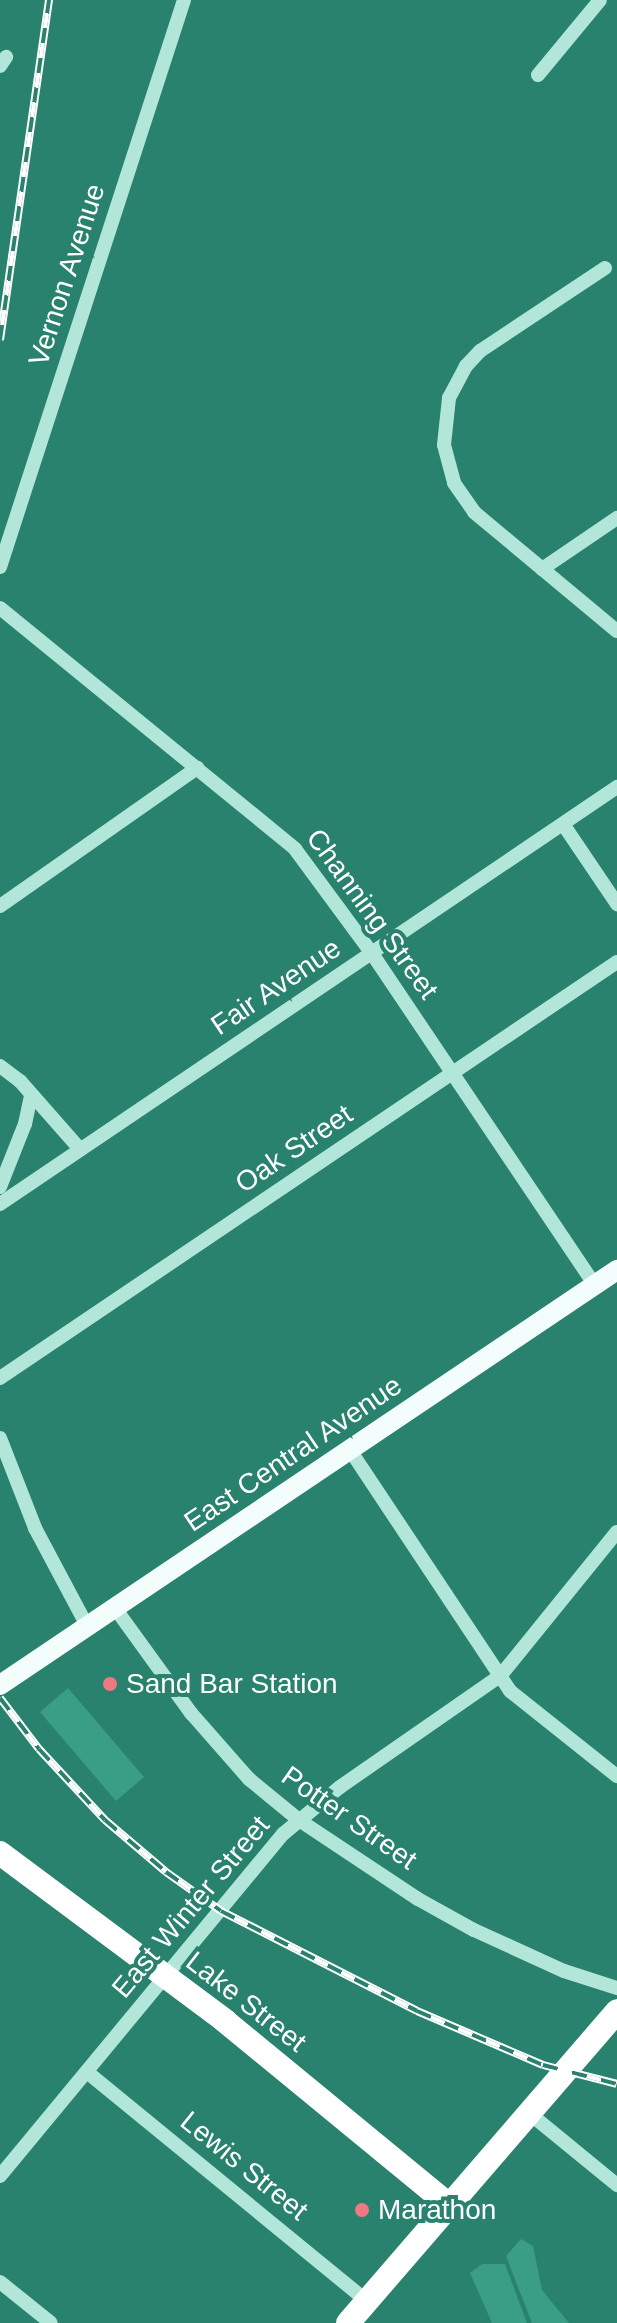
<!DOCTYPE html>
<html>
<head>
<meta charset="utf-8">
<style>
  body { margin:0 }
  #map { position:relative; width:617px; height:2323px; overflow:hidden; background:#29826e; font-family:Arial,sans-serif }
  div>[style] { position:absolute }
  .green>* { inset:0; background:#3a9d85 }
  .minor>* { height:14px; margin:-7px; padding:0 7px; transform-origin:7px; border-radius:7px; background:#b2e6d9 }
  .major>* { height:20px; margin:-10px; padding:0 10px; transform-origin:10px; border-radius:10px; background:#f3fdfc }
  .highway>* { height:24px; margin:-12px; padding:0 12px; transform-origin:12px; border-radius:12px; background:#fff }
  .rail>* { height:8px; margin-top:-4px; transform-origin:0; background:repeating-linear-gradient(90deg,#29826e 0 15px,#fff 0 30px); box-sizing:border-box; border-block:2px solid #fff }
  .dots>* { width:22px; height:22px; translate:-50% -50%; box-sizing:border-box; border:4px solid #29826e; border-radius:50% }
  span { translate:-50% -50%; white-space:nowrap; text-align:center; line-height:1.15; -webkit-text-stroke:8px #29826e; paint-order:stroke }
  .street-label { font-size:28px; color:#fff }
  .poi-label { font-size:28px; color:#fff }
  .left { translate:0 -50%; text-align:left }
</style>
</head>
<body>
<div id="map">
  <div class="green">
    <div style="clip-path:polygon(68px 1688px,144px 1777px,116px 1801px,40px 1712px)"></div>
    <div style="clip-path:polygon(521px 2239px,533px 2246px,542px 2290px,569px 2323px,532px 2323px,506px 2256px)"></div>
    <div style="clip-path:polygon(482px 2264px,505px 2264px,527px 2323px,492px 2323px,470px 2273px)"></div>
  </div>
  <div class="minor">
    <div style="left:0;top:66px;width:11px;rotate:-56deg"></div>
    <div style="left:538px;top:75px;width:97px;rotate:-50.4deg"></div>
    <div style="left:605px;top:268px;width:150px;rotate:146.4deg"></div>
    <div style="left:480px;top:351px;width:21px;rotate:133deg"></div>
    <div style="left:466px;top:366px;width:36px;rotate:118deg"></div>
    <div style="left:449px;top:398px;width:47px;rotate:96.1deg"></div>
    <div style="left:444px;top:445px;width:39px;rotate:75deg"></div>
    <div style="left:454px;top:483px;width:35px;rotate:55deg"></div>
    <div style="left:474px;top:512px;width:186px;rotate:39.8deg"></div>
    <div style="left:0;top:567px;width:596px;rotate:-72.02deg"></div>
    <div style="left:542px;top:569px;width:91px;rotate:-34.2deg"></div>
    <div style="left:0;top:608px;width:381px;rotate:39.2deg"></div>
    <div style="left:295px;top:849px;width:128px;rotate:53.6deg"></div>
    <div style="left:371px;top:952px;width:401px;rotate:56.1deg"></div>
    <div style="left:563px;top:824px;width:97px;rotate:56deg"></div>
    <div style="left:0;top:906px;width:241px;rotate:-35deg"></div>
    <div style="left:0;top:1066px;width:25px;rotate:37deg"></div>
    <div style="left:20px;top:1081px;width:91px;rotate:48.6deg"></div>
    <div style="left:0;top:1187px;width:68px;rotate:-68.4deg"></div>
    <div style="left:25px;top:1124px;width:30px;rotate:-78deg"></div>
    <div style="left:0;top:1204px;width:745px;rotate:-34.05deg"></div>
    <div style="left:0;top:1378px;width:744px;rotate:-33.99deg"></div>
    <div style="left:0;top:1438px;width:97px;rotate:68.7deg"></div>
    <div style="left:35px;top:1528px;width:111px;rotate:62deg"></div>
    <div style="left:350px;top:1450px;width:289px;rotate:56.4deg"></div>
    <div style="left:510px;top:1691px;width:137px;rotate:38.5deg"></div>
    <div style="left:115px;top:1608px;width:130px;rotate:54.1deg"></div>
    <div style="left:191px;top:1713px;width:88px;rotate:48.7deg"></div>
    <div style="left:249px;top:1779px;width:65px;rotate:39.4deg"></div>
    <div style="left:299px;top:1820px;width:143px;rotate:33.6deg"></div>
    <div style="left:418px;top:1899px;width:64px;rotate:29deg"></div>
    <div style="left:474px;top:1930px;width:99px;rotate:24.5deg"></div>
    <div style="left:564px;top:1971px;width:56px;rotate:17.8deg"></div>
    <div style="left:87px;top:2072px;width:362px;rotate:39.3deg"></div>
    <div style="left:529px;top:2113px;width:114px;rotate:39.3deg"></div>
    <div style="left:0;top:2176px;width:444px;rotate:-50.4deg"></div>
    <div style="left:283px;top:1834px;width:74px;rotate:-39.5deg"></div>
    <div style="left:340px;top:1787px;width:196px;rotate:-34.8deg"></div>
    <div style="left:501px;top:1675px;width:184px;rotate:-51deg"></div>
    <div style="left:0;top:2282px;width:65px;rotate:38.8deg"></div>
  </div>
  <div class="major">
    <div style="left:0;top:1685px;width:744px;rotate:-33.93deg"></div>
  </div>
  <div class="highway">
    <div style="left:0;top:1853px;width:281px;rotate:36.7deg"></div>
    <div style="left:225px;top:2021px;width:291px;rotate:39.4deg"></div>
    <div style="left:348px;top:2323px;width:412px;rotate:-49.2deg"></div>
  </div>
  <div class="rail">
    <div style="left:0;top:340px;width:344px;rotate:-81.8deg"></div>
    <div style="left:0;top:1698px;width:64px;rotate:52.6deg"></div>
    <div style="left:39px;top:1749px;width:97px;rotate:47.1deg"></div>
    <div style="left:105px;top:1820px;width:80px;rotate:40.4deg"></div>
    <div style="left:166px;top:1872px;width:67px;rotate:35.3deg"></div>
    <div style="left:221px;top:1911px;width:220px;rotate:27deg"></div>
    <div style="left:417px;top:2011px;width:137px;rotate:23.2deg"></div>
    <div style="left:543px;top:2065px;width:76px;rotate:14.4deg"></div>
  </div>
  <div class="dots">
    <div style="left:110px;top:1684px;background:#ed7a83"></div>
    <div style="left:362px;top:2210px;background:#ed7a83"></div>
  </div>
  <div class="street-label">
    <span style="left:67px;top:275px;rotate:-72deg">Vernon Avenue</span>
    <span style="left:372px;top:914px;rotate:54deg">Channing Street</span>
    <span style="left:276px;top:987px;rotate:-34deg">Fair Avenue</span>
    <span style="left:294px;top:1149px;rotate:-34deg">Oak Street</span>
    <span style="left:293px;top:1454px;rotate:-34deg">East Central Avenue</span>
    <span style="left:349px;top:1818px;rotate:35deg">Potter Street</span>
    <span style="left:191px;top:1907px;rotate:-50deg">East Winter Street</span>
    <span style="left:246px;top:2002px;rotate:38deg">Lake Street</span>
    <span style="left:244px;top:2166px;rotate:39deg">Lewis Street</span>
  </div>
  <div class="poi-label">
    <span class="left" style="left:126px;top:1684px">Sand Bar Station</span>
    <span class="left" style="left:378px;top:2210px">Marathon</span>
  </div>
</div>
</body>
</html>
